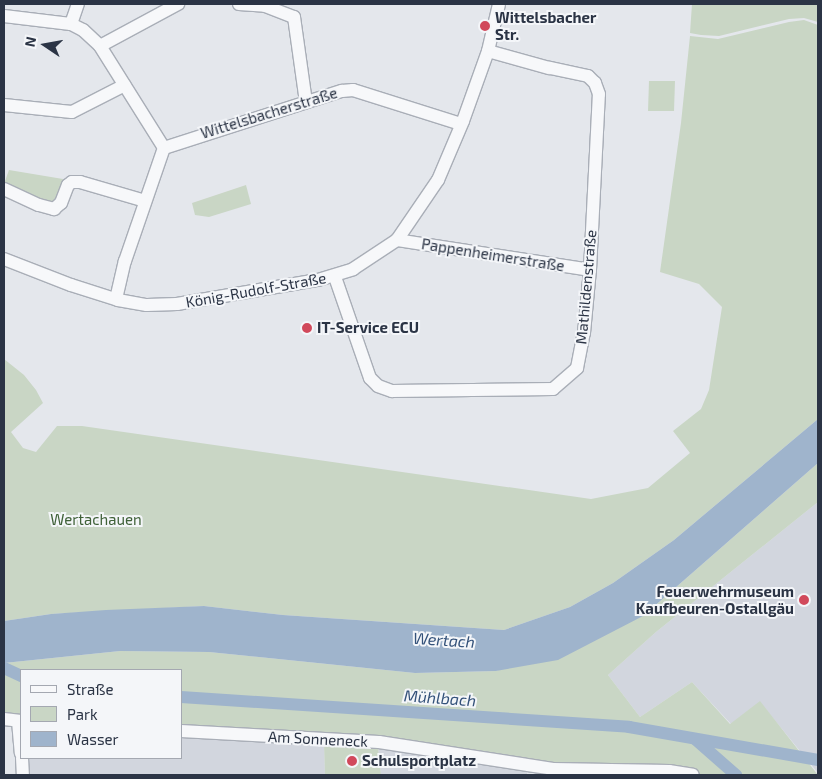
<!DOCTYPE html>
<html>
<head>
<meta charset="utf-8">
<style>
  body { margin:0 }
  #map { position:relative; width:822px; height:779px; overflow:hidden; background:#e4e7ec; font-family:"Exo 2",sans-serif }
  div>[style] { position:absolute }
  .built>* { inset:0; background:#d2d6de }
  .green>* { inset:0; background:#c9d6c5 }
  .water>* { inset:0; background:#9fb4cc }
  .canal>* { height:12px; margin:-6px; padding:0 6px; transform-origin:6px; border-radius:6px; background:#9fb4cc }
  .roads { filter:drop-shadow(1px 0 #a9aeb7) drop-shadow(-1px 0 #a9aeb7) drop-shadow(0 1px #a9aeb7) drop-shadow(0 -1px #a9aeb7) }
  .minor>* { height:12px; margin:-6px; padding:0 6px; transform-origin:6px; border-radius:6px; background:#f7f8fa }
  .dots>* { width:14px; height:14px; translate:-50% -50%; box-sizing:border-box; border:2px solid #f4f6f9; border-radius:50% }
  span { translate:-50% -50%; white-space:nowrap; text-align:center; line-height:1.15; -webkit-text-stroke:4px #f4f6f9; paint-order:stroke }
  .poi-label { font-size:15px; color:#2b3445; font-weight:700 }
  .left { translate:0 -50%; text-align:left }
  .right { translate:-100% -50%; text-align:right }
  .street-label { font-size:15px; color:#2b3445 }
  .park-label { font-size:15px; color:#3f6138 }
  .water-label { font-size:16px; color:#34527a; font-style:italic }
  .frame { position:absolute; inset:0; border:5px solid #2b3445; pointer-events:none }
  .legend { position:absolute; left:20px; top:669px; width:162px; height:90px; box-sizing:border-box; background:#f4f6f9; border:1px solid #a4a8b1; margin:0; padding:6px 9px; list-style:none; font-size:15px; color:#2b3445 }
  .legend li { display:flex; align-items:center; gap:10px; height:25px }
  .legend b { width:25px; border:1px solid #a4a8b1 }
  .north { position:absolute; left:20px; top:20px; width:50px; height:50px; -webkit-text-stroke:4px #f4f6f9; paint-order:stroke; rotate:282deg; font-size:14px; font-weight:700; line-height:20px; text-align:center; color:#2b3445 }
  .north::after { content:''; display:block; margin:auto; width:18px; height:22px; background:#2b3445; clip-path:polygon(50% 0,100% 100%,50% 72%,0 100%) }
</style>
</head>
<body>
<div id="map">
  <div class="built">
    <div style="clip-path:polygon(818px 502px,818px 773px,760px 702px,731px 724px,692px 682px,640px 717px,608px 675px,656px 632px)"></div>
    <div style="clip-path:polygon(181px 737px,324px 745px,325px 775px,28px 775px,26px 758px,181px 758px)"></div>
    <div style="clip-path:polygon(378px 748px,527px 772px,527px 775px,381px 775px)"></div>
  </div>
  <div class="green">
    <div style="clip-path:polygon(692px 4px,818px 4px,818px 22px,804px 18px,789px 19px,719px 36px,701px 35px,690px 33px)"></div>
    <div style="clip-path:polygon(804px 20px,818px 25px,818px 419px,674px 540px,613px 583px,570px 607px,504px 630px,283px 615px,204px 606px,51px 614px,4px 621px,4px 359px,24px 375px,36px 390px,43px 403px,11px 432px,23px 448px,36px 452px,57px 426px,82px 426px,591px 499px,648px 488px,690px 453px,673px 431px,701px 409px,709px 390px,722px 307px,699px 284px,660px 272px,681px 123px,690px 36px,718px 39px,789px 22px)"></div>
    <div style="clip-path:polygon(649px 81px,675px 81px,674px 111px,648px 111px)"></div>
    <div style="clip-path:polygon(9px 170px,63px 179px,56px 200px,51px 202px,39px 199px,4px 184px)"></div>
    <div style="clip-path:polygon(246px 185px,251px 204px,209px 217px,195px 215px,192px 203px)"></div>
    <div style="clip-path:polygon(818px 463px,818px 502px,656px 632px,608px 675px,640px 717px,692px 682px,730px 724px,760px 701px,818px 775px,701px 775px,692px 771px,554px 764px,181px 727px,181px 670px,21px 670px,21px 715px,4px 713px,4px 663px,120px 651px,209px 652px,415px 673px,496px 671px,643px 616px)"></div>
    <div style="clip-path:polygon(324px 745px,378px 748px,381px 775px,325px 775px)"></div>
  </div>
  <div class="water">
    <div style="clip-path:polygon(818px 419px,818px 463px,643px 616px,558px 660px,496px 671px,415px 673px,209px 652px,120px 651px,4px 663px,4px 621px,51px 614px,106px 610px,204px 606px,283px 615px,504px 630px,570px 607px,613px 583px,674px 540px)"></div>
  </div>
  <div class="canal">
    <div style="left:4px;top:668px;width:19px;rotate:25deg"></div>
    <div style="left:181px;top:697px;width:449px;rotate:3.8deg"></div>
    <div style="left:629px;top:727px;width:192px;rotate:9.9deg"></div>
    <div style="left:695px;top:739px;width:55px;rotate:41.3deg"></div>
  </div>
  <div class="roads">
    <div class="minor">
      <div style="left:239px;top:4px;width:26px;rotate:4deg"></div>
      <div style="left:265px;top:6px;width:31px;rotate:21deg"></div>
      <div style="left:294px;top:17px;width:86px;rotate:82deg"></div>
      <div style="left:4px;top:16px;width:67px;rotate:6.8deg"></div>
      <div style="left:71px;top:24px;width:13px;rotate:27deg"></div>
      <div style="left:83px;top:30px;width:23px;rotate:43deg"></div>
      <div style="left:100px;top:46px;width:120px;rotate:57.9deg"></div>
      <div style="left:71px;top:24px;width:21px;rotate:-71deg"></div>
      <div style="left:100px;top:46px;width:89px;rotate:-28.3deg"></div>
      <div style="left:4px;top:105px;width:68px;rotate:5.9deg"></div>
      <div style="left:72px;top:112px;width:59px;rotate:-27deg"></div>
      <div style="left:164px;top:148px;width:187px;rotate:-17.8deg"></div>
      <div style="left:342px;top:91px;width:11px;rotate:-5deg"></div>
      <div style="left:353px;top:90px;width:113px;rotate:17.5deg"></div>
      <div style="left:4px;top:189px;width:38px;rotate:25deg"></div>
      <div style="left:39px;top:205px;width:16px;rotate:15deg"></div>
      <div style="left:54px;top:209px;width:9px;rotate:-41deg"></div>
      <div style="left:61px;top:203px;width:19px;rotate:-69deg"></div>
      <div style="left:68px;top:185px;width:5px;rotate:-37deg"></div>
      <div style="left:72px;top:182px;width:8px"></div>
      <div style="left:80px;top:182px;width:68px;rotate:16.3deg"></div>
      <div style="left:397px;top:240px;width:195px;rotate:8.8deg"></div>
      <div style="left:4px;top:259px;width:72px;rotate:21.2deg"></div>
      <div style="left:71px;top:285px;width:49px;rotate:17.7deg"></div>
      <div style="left:118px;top:300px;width:29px;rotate:10deg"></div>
      <div style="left:147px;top:305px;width:30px;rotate:-2deg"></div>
      <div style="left:177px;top:304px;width:143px;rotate:-9.7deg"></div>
      <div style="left:318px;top:280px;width:37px;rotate:-17deg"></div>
      <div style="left:353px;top:269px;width:53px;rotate:-33.4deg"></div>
      <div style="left:397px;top:240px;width:73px;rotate:-55.7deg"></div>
      <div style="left:438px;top:180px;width:64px;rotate:-67deg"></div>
      <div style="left:463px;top:121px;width:74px;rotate:-70.3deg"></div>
      <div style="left:488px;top:51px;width:48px;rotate:-76.8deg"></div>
      <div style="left:335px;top:277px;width:107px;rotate:70.9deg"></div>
      <div style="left:370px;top:378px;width:11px;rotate:45deg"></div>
      <div style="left:378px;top:386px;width:15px;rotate:20deg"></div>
      <div style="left:392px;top:391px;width:161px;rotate:-0.7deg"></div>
      <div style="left:553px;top:389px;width:32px;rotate:-41deg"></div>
      <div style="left:577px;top:368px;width:36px;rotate:-79deg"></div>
      <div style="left:584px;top:333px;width:63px;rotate:-84.6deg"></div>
      <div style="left:590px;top:270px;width:176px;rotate:-87.1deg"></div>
      <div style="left:599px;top:94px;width:12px;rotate:-110deg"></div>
      <div style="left:595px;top:83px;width:10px;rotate:-135deg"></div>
      <div style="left:588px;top:76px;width:40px;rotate:-168deg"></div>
      <div style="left:549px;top:68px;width:63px;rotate:-164.4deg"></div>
      <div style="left:116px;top:299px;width:39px;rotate:-77deg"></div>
      <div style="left:125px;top:261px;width:120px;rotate:-71deg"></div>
      <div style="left:4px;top:719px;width:17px;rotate:7deg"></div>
      <div style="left:18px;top:721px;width:32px;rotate:85deg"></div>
      <div style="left:181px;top:731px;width:198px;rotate:3.2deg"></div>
      <div style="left:379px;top:742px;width:176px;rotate:8.8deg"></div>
      <div style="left:553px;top:769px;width:116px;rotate:1deg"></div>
      <div style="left:669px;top:771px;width:24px;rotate:9deg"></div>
      <div style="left:22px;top:758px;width:17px;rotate:87deg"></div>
    </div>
  </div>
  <div class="dots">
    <div style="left:485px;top:26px;background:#d1495b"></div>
    <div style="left:307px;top:328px;background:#d1495b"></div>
    <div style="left:804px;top:600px;background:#d1495b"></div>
    <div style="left:352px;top:761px;background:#d1495b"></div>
  </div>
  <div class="poi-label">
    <span class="left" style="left:495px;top:26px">Wittelsbacher<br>Str.</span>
    <span class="left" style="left:317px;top:328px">IT-Service ECU</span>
    <span class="right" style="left:794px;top:600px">Feuerwehrmuseum<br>Kaufbeuren-Ostallgäu</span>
    <span class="left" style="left:362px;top:761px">Schulsportplatz</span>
  </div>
  <div class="street-label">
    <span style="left:269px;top:113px;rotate:-17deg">Wittelsbacherstraße</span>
    <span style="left:493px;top:255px;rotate:9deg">Pappenheimerstraße</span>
    <span style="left:586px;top:287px;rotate:-85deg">Mathildenstraße</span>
    <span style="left:256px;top:290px;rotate:-10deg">König-Rudolf-Straße</span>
    <span style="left:318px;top:739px;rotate:3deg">Am Sonneneck</span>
  </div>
  <div class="park-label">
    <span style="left:96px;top:520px">Wertachauen</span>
  </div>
  <div class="water-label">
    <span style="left:444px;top:640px;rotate:4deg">Wertach</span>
    <span style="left:440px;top:698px;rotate:4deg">Mühlbach</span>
  </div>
  <div class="frame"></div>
  <ul class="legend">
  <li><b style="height:6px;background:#f7f8fa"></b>Straße</li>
  <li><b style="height:14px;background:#c9d6c5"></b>Park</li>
  <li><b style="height:14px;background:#9fb4cc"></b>Wasser</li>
  </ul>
  <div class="north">N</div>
</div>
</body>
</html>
